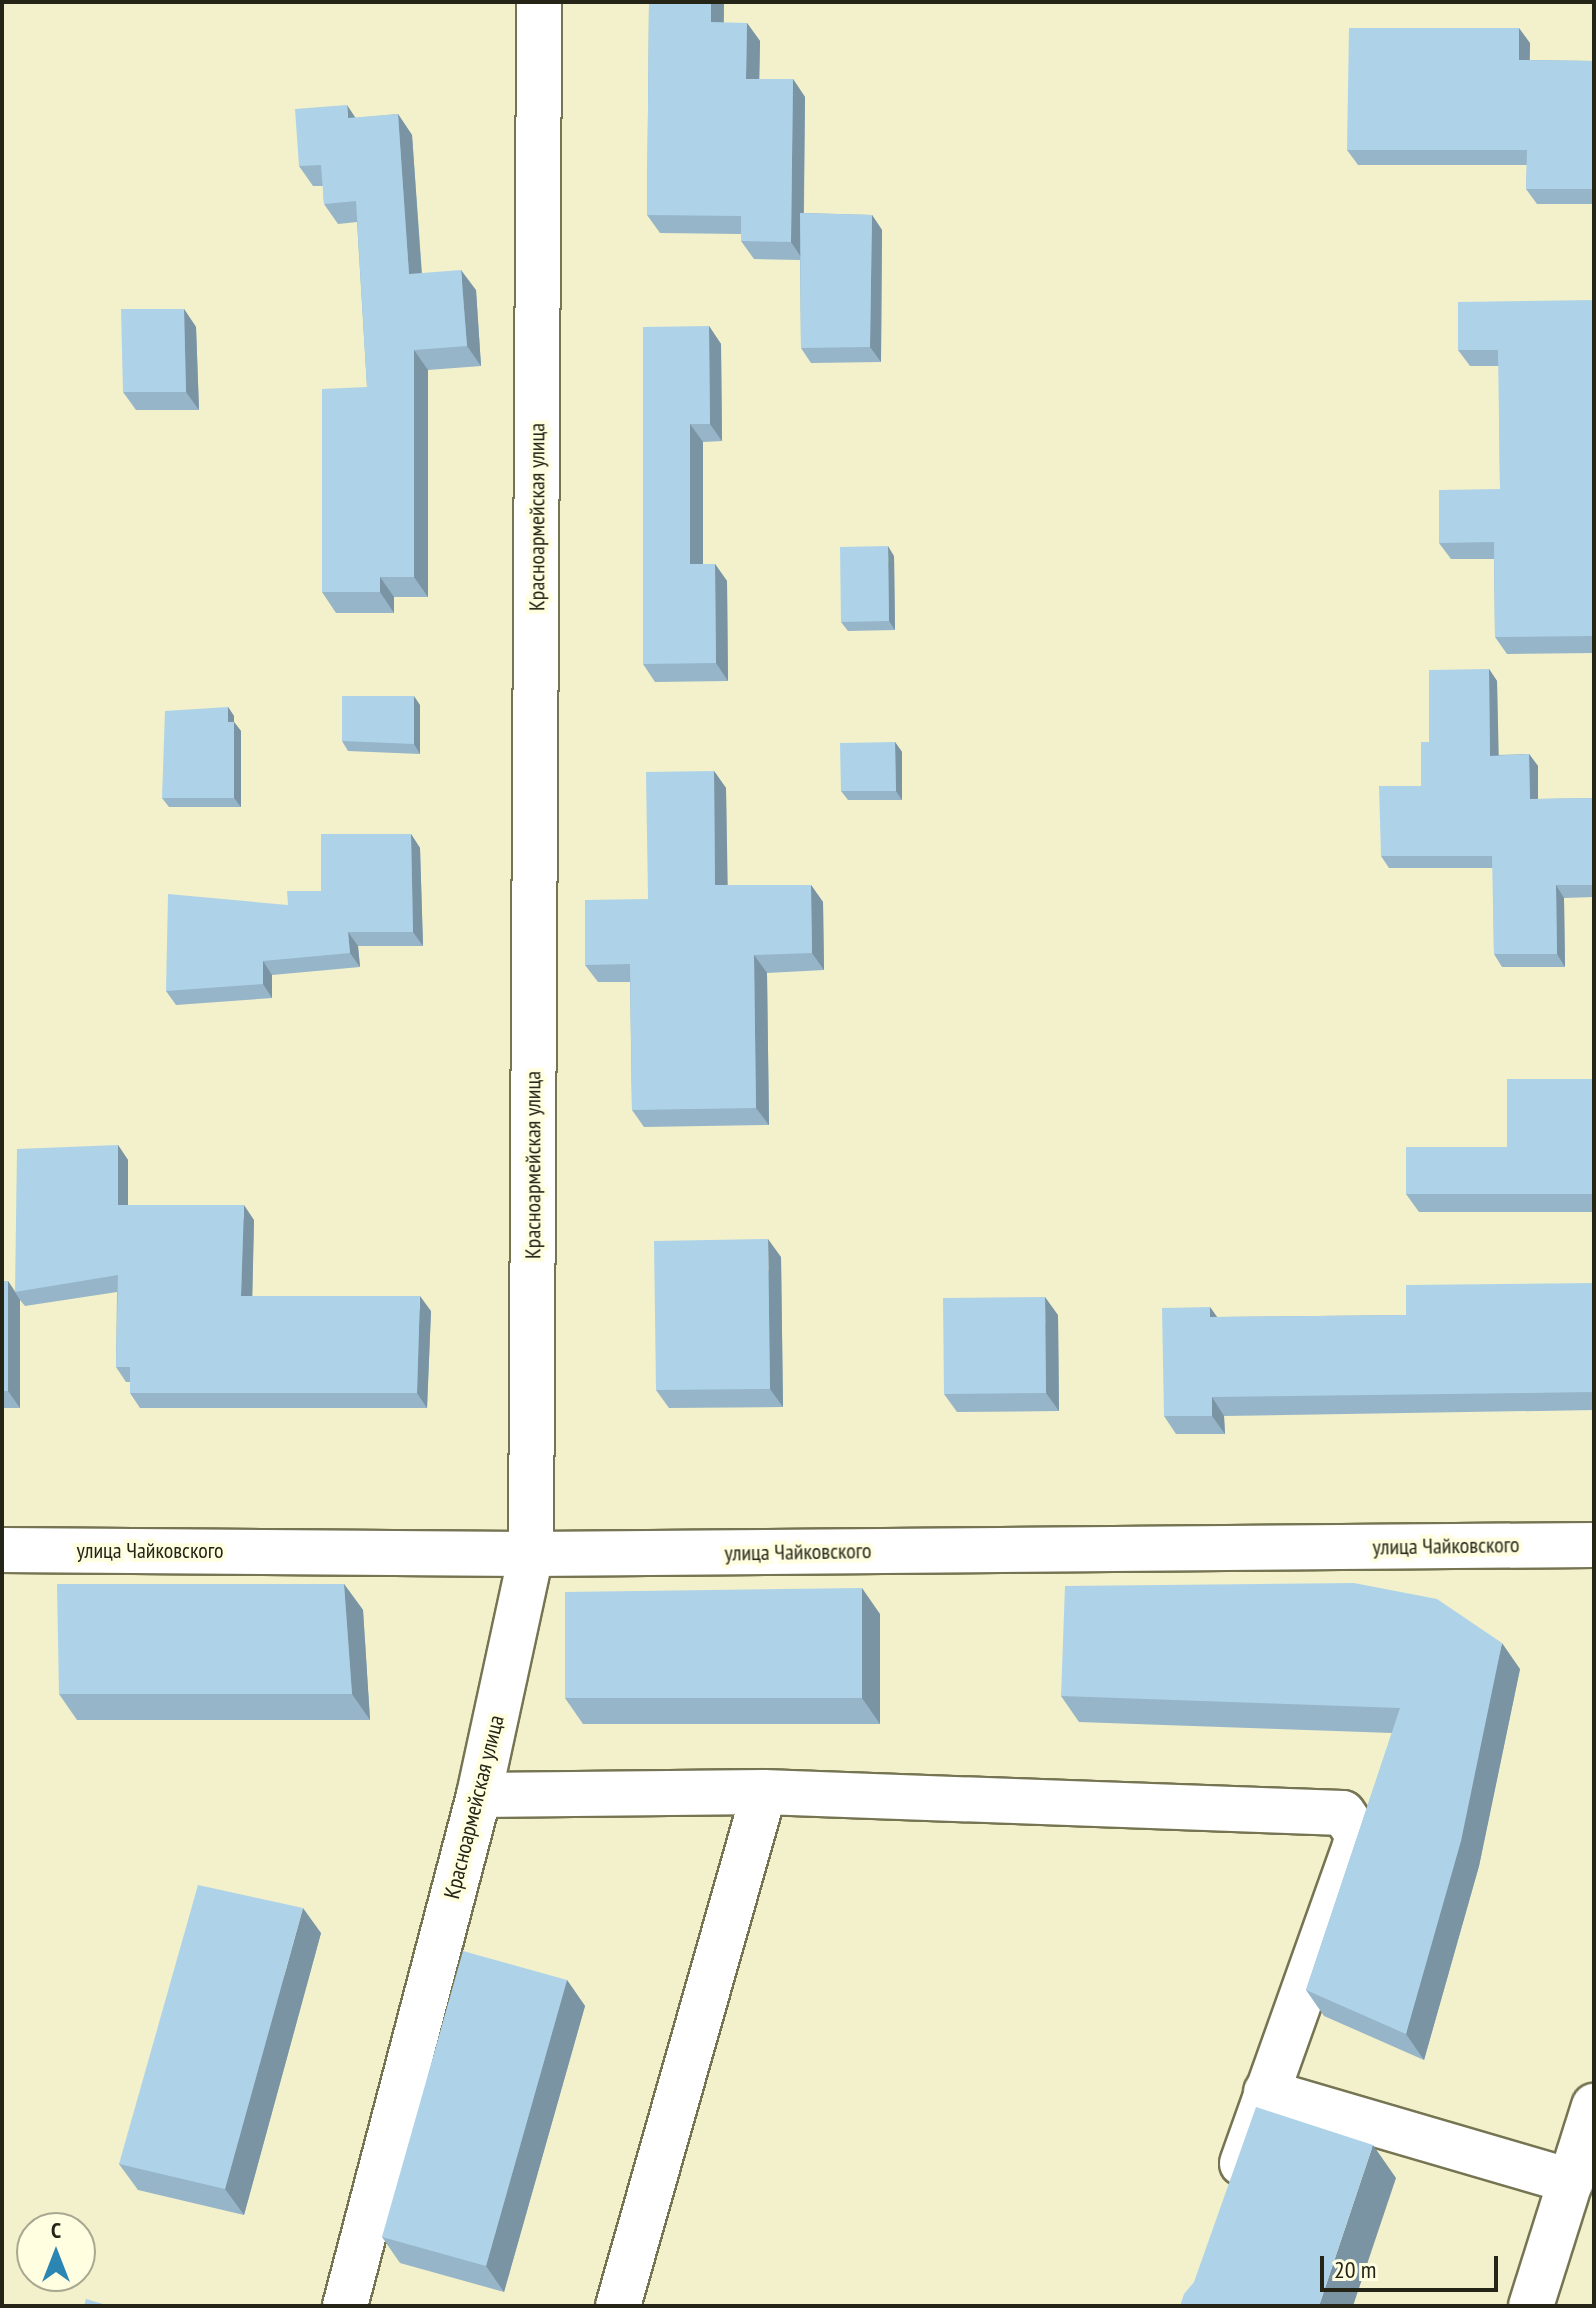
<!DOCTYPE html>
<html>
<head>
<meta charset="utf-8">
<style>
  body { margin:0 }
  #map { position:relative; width:1596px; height:2308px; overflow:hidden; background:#f2f1cb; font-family:"PT Sans Narrow",sans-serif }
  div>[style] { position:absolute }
  .roads { filter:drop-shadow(2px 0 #767553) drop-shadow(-2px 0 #767553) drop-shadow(0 2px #767553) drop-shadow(0 -2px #767553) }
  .minor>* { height:44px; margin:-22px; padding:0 22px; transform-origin:22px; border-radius:22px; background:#fff }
  .wall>* { inset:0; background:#96b5c8 }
  .shaded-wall>* { inset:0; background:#7a94a3 }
  .building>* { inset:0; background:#aed3e9 }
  span { translate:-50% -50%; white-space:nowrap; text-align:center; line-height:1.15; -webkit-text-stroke:8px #fffee0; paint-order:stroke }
  .street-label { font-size:22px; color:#252517 }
  .frame { position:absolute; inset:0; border:4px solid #252517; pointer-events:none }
  .north { position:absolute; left:16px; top:2212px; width:80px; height:80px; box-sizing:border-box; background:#fffee0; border:2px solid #a8a790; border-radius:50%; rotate:0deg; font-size:22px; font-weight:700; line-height:32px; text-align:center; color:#252517 }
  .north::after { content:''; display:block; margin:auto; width:28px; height:36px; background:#2b86b3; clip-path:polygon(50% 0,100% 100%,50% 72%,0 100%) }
  .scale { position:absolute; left:1320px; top:2256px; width:178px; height:36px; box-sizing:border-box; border:4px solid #252517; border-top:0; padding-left:10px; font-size:24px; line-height:28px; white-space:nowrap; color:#252517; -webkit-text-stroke:6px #fffee0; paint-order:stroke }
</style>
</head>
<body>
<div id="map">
  <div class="roads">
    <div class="minor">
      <div style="left:2px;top:1550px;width:529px;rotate:0.43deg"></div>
      <div style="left:531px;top:1554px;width:1063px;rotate:-0.49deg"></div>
      <div style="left:479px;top:1795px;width:285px;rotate:-0.6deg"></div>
      <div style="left:764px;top:1792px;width:579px;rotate:2.08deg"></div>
      <div style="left:1343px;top:1813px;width:25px;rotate:56deg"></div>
      <div style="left:1357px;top:1834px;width:12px;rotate:99deg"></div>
      <div style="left:1355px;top:1846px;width:337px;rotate:109.6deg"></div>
      <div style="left:1266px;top:2092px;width:318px;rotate:16.3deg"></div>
      <div style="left:345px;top:2306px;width:528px;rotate:-75.31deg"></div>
      <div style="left:479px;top:1795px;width:247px;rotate:-77.8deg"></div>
      <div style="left:531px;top:1554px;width:1552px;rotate:-89.7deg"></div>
      <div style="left:618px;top:2306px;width:534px;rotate:-74.14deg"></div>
      <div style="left:1531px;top:2306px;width:210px;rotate:-72.5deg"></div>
    </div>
  </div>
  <div class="wall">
    <div style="clip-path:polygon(649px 2px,724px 2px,724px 23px,747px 23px,760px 41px,759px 79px,793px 79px,805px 97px,804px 213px,872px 215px,882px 230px,881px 362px,811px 363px,801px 348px,800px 260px,754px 259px,741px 241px,741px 234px,660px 233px,647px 215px)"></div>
    <div style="clip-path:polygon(1530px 43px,1530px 60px,1594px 61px,1594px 204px,1537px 204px,1526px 189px,1527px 165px,1358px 165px,1347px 150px)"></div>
    <div style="clip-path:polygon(398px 114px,412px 135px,422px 273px,476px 290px,481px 366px,428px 370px,428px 597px,394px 597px,394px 613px,336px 613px,322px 592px,367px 387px,357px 222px,338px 224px,324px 204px,323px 186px,313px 186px,299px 166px,356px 118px)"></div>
    <div style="clip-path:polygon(1594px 300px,1594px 653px,1507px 654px,1495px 637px,1494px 559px,1451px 559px,1439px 543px,1500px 489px,1499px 366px,1470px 366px,1458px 350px)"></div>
    <div style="clip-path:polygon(184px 309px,196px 327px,199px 410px,136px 410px,123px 392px)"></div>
    <div style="clip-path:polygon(709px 326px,721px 344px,722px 441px,703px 442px,703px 564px,715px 564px,727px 581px,728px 681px,655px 682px,643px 664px)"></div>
    <div style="clip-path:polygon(894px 556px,895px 630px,848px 631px,841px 622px)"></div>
    <div style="clip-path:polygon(1489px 669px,1497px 681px,1498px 755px,1529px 754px,1538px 766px,1538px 799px,1594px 798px,1594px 897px,1564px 898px,1565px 967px,1502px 967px,1494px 954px,1493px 868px,1389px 868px,1381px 856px,1421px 786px,1429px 742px)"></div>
    <div style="clip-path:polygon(420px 705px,420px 754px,348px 751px,342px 741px)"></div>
    <div style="clip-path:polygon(228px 707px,234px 716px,234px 722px,241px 731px,241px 807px,169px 807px,162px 798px)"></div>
    <div style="clip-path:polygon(895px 742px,902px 752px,902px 800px,848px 800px,841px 791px)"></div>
    <div style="clip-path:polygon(714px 771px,726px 788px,727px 885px,811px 885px,823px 902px,824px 970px,767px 973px,769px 1125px,644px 1127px,632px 1110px,630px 982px,598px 982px,585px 965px,648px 899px)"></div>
    <div style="clip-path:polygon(411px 834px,420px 848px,423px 946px,358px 946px,360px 967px,272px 975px,272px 998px,176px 1005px,166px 991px,288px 905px,321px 891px)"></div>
    <div style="clip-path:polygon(1594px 1081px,1594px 1212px,1419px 1212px,1406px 1194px,1507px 1147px)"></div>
    <div style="clip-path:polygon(118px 1145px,128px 1160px,128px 1205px,254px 1220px,252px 1296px,431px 1311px,427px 1408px,140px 1408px,130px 1393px,130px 1382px,126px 1382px,116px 1367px,117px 1292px,25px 1306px,20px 1300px,20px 1408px,2px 1408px,2px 1282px,8px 1281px,15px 1291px)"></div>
    <div style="clip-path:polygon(781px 1257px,783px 1407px,669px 1408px,656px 1390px)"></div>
    <div style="clip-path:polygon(1594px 1283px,1594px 1410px,1224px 1416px,1225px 1434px,1176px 1434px,1164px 1416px,1217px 1317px,1406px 1315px)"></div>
    <div style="clip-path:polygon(1058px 1315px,1059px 1411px,957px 1412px,944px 1394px)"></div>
    <div style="clip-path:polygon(344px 1584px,363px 1610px,370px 1720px,77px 1720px,59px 1694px)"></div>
    <div style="clip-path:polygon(880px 1614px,880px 1724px,583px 1724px,565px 1698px)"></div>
    <div style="clip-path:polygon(1520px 1669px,1479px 1866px,1424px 2060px,1324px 2016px,1306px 1990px,1392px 1733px,1079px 1722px,1061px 1696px)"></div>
    <div style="clip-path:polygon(321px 1933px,244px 2215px,138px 2190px,119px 2164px)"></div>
    <div style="clip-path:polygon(567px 1980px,585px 2006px,504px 2292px,400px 2263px,382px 2237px)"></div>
  </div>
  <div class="shaded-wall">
    <div style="clip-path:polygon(711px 2px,724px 2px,723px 40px,711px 22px)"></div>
    <div style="clip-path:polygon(747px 23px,760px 41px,759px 97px,746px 79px)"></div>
    <div style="clip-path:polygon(1519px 28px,1530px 43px,1529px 75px,1519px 60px)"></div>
    <div style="clip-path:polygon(793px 79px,805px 97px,803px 260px,791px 242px)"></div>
    <div style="clip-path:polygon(347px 105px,361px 126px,348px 118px)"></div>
    <div style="clip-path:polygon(398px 114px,412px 135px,423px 294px,409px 274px)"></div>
    <div style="clip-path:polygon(872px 215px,882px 230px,881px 362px,870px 347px)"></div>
    <div style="clip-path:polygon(461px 270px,476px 290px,481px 366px,467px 346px)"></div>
    <div style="clip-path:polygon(184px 309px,196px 327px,199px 410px,186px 392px)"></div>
    <div style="clip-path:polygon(709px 326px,721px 344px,722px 441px,710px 424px)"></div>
    <div style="clip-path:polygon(414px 350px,428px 370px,428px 597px,414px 577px)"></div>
    <div style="clip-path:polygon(690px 424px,703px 442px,703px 582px,690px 564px)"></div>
    <div style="clip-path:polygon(888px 546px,894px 556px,895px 630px,889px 621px)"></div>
    <div style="clip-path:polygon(715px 564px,727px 581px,728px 681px,716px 663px)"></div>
    <div style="clip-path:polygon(380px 577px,394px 597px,394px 613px,380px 592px)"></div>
    <div style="clip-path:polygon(1489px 669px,1497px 681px,1499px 768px,1490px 756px)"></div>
    <div style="clip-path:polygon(414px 696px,420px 705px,420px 754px,414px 744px)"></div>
    <div style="clip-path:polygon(228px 707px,234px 716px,234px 722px,241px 731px,241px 807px,234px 798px,228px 722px)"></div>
    <div style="clip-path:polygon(895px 742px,902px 752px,902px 800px,896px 791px)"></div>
    <div style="clip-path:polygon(1529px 754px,1538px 766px,1538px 811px,1530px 799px)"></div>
    <div style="clip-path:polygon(714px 771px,726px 788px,728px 902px,715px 885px)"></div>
    <div style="clip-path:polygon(411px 834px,420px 848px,423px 946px,413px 932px)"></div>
    <div style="clip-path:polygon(811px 885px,823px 902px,824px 970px,812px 953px)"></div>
    <div style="clip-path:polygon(1556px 885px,1564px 898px,1565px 967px,1557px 954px)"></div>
    <div style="clip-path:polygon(348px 932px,358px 946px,360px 967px,350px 953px)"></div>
    <div style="clip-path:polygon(754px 955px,767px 973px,769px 1125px,756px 1108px)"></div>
    <div style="clip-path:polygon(263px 961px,272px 975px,272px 998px,263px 984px)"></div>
    <div style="clip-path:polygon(1593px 1079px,1594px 1081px,1594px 1196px,1593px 1194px)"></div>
    <div style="clip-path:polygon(118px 1145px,128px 1160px,128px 1220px,118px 1205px)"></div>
    <div style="clip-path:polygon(244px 1205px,254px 1220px,252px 1311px,241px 1296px)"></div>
    <div style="clip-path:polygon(768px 1239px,781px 1257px,783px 1407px,770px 1389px)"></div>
    <div style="clip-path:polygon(8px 1281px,20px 1300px,20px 1408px,8px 1391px)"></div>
    <div style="clip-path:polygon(420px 1296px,431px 1311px,427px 1408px,417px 1393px)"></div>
    <div style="clip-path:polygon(1045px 1297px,1058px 1315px,1059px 1411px,1046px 1393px)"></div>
    <div style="clip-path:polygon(1210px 1307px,1223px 1325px,1210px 1317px)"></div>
    <div style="clip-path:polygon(1212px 1397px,1224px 1416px,1225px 1434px,1212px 1416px)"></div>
    <div style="clip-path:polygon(344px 1584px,363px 1610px,370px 1720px,352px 1694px)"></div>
    <div style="clip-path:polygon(862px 1588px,880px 1614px,880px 1724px,862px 1698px)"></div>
    <div style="clip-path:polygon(1502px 1643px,1520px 1669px,1479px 1866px,1424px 2060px,1406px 2034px)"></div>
    <div style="clip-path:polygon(303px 1908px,321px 1933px,244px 2215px,225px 2189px)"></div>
    <div style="clip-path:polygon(567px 1980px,585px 2006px,504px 2292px,486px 2266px)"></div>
    <div style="clip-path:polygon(1373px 2145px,1396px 2178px,1353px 2306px,1319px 2306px)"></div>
  </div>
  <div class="building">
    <div style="clip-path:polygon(649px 2px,711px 2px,711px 22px,747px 23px,746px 79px,793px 79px,791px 242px,741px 241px,741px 216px,647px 215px)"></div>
    <div style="clip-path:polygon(1349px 28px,1519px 28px,1519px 60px,1594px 61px,1594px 189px,1526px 189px,1527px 150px,1347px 150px)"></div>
    <div style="clip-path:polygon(347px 105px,348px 118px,398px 114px,409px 274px,461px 270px,467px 346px,414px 350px,414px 577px,380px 577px,380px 592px,322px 592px,322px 389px,367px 387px,356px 201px,324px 204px,321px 165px,299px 166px,295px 109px)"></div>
    <div style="clip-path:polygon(800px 213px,872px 215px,870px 347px,801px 348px)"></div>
    <div style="clip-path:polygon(1594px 300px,1594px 636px,1495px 637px,1494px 542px,1439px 543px,1439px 490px,1500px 489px,1498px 350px,1458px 350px,1458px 302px)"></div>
    <div style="clip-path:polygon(121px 309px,184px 309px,186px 392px,123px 392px)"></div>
    <div style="clip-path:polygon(709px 326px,710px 424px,690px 424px,690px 564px,715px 564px,716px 663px,643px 664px,643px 327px)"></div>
    <div style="clip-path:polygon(888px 546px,889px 621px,841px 622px,840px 547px)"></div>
    <div style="clip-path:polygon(1489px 669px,1490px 756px,1529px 754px,1530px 799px,1594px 798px,1594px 885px,1556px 885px,1557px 954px,1494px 954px,1492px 856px,1381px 856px,1379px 786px,1421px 786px,1421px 742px,1429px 742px,1429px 670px)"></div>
    <div style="clip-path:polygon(342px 696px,414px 696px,414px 744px,342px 741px)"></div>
    <div style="clip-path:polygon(228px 707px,228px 722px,234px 722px,234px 798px,162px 798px,165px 711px)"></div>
    <div style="clip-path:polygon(895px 742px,896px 791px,841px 791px,840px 743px)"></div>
    <div style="clip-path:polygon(714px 771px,715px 885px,811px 885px,812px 953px,754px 955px,756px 1108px,632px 1110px,630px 964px,585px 965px,585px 900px,648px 899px,646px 772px)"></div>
    <div style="clip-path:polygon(321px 834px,411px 834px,413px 932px,348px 932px,350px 953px,263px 961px,263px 984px,166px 991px,168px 894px,288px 905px,287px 891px,321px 891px)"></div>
    <div style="clip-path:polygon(1507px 1079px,1593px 1079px,1593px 1194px,1406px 1194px,1406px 1147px,1507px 1147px)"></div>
    <div style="clip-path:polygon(118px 1145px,118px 1205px,244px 1205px,241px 1296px,420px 1296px,417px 1393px,130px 1393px,130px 1367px,116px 1367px,118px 1275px,15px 1292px,17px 1149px)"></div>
    <div style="clip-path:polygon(768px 1239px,770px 1389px,656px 1390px,654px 1241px)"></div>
    <div style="clip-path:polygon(8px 1281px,8px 1391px,2px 1391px,2px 1282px)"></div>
    <div style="clip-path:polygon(1594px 1283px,1594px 1392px,1212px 1397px,1212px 1416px,1164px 1416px,1162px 1308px,1210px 1307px,1210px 1317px,1406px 1315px,1406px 1285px)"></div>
    <div style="clip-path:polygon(1045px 1297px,1046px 1393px,944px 1394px,943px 1298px)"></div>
    <div style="clip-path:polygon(1354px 1583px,1437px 1599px,1502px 1643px,1461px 1841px,1406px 2034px,1306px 1990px,1400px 1708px,1061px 1696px,1065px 1586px)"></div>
    <div style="clip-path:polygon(57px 1584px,344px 1584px,352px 1694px,59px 1694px)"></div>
    <div style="clip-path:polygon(862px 1588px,862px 1698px,565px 1698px,565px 1592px)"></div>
    <div style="clip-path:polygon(198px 1885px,303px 1908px,225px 2189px,119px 2164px)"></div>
    <div style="clip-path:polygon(463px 1951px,567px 1980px,486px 2266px,382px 2237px)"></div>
    <div style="clip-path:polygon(1256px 2107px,1373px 2145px,1319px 2306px,1180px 2306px,1184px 2294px,1194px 2282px)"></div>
    <div style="clip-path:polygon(86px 2299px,110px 2306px,84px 2306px)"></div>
  </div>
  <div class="street-label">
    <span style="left:537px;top:517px;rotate:-90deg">Красноармейская улица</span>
    <span style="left:533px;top:1165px;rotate:-90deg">Красноармейская улица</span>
    <span style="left:1446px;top:1546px;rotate:-1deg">улица Чайковского</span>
    <span style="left:150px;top:1551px">улица Чайковского</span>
    <span style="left:798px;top:1552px;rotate:-1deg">улица Чайковского</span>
    <span style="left:474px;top:1807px;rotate:-76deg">Красноармейская улица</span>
  </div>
  <div class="frame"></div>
  <div class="north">С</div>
  <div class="scale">20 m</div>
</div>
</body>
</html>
